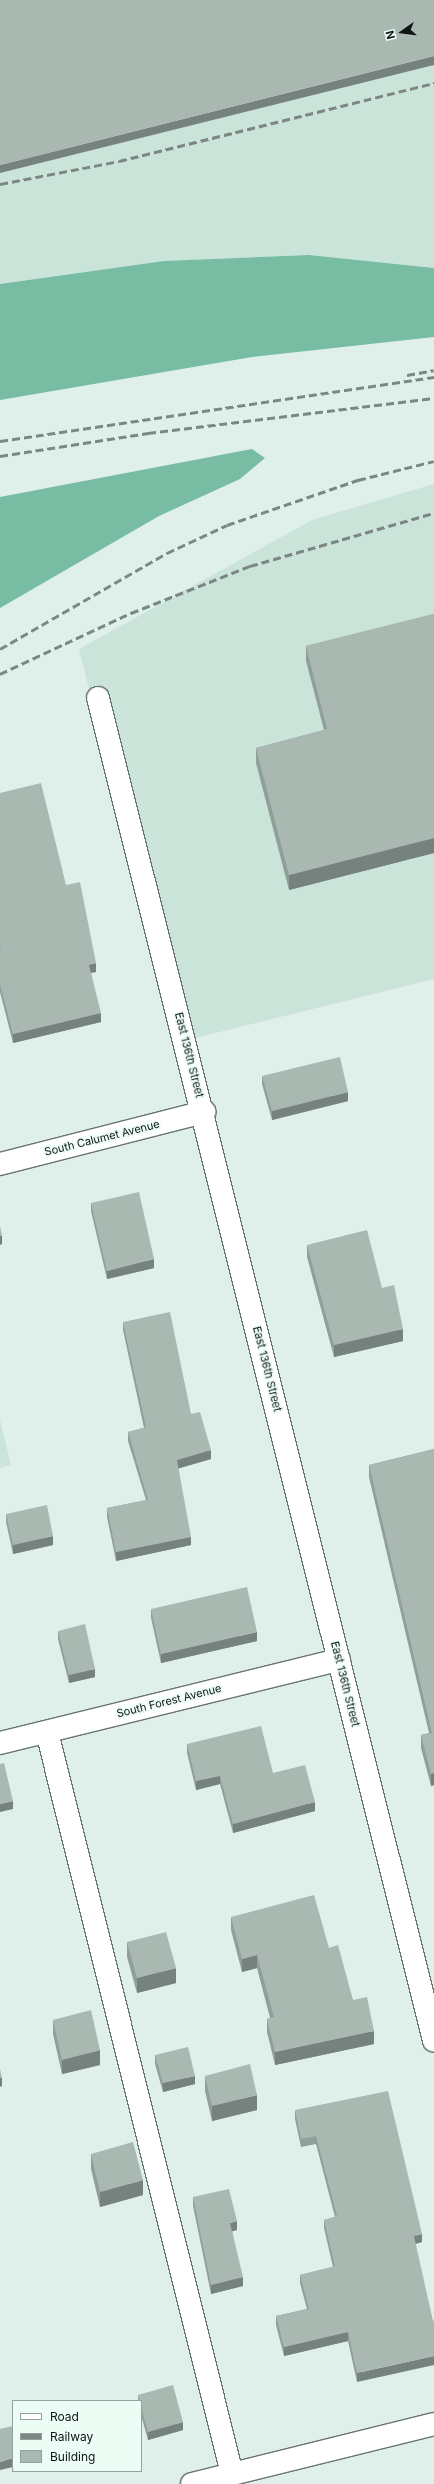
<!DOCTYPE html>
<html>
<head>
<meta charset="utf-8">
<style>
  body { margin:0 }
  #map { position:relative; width:434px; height:2484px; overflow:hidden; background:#dfefe9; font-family:Inter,sans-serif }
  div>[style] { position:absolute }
  .built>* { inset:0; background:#cbe4da }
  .forest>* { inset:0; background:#78bca3 }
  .roads { filter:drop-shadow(1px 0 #677570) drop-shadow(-1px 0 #677570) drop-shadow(0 1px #677570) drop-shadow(0 -1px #677570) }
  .minor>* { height:22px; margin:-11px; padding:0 11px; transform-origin:11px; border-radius:11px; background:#fff }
  .rail>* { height:3px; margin-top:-1.5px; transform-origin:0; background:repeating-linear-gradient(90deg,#7c8782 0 8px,transparent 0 12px) }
  .wall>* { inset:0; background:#919f99 }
  .shaded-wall>* { inset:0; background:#76827d }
  .building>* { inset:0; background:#a9b9b2 }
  span { translate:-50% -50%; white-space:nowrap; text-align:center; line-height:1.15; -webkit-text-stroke:3.5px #ecfdf6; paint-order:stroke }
  .street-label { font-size:11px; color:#0f1512 }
  .legend { position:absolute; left:12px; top:2400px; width:130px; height:72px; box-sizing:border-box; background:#ecfdf6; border:1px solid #94a09b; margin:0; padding:5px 7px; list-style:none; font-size:12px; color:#0f1512 }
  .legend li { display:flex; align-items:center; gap:8px; height:20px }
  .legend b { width:20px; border:1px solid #94a09b }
  .north { position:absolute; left:382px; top:12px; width:40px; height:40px; -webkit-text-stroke:3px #ecfdf6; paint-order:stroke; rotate:256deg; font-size:11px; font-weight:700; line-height:16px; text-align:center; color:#0f1512 }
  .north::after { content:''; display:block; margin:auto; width:14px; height:18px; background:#0f1512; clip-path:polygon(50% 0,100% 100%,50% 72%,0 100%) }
</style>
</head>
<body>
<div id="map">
  <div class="built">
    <div style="clip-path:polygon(0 0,434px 0,434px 268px,309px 255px,164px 261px,0 284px)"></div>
    <div style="clip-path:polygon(434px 484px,434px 979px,179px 1042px,79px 649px,312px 520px)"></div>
    <div style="clip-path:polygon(0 1420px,11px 1465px,0 1468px)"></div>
  </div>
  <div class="forest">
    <div style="clip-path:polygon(309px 255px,434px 268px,434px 337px,252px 357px,0 400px,0 284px,164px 261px)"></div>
    <div style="clip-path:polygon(252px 449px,265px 458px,240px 479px,159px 516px,0 608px,0 497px)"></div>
  </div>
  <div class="roads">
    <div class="minor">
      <div style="left:98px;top:698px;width:1384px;rotate:75.95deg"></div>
      <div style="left:0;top:1164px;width:211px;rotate:-14.3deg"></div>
      <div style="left:47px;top:1732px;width:765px;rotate:76deg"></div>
      <div style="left:0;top:1743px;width:349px;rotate:-13.8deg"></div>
      <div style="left:192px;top:2484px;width:249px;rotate:-13.9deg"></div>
    </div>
  </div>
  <div class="rail">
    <div style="left:0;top:184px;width:121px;rotate:-10.9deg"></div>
    <div style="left:119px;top:161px;width:325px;rotate:-13.9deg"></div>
    <div style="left:407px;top:375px;width:27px;rotate:-10deg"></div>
    <div style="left:0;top:441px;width:439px;rotate:-8.4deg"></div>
    <div style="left:0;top:456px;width:150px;rotate:-8.8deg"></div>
    <div style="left:148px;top:433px;width:288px;rotate:-7deg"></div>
    <div style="left:0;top:649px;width:193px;rotate:-29.9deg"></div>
    <div style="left:167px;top:553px;width:66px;rotate:-25deg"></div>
    <div style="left:227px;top:525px;width:139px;rotate:-19deg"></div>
    <div style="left:358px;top:480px;width:78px;rotate:-14deg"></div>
    <div style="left:0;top:674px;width:145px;rotate:-25deg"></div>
    <div style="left:131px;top:613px;width:128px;rotate:-21.6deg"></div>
    <div style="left:250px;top:566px;width:191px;rotate:-16.1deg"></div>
  </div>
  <div class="wall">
    <div style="clip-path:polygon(434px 614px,434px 853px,289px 890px,256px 763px,256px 748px,324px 730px,306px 661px,306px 646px)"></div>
    <div style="clip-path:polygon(0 793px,66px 885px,96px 972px,91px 973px,101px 1022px,13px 1043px,0 992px)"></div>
    <div style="clip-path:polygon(262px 1076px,348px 1101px,272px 1120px,262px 1084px)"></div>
    <div style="clip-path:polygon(91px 1203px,154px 1268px,107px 1279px,91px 1211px)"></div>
    <div style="clip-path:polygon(307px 1245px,382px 1288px,403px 1341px,334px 1357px,307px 1257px)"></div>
    <div style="clip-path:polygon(123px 1322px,191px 1414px,211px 1459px,178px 1468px,191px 1545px,116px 1561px,107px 1517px,107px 1508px,146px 1500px,128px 1441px,128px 1432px,144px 1428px,123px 1330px)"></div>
    <div style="clip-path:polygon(434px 1449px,434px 1785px,431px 1786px,421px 1748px,421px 1735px,429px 1733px,369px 1477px,369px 1465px)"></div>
    <div style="clip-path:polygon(6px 1514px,53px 1545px,13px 1554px,6px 1522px)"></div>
    <div style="clip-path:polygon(151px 1609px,257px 1641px,161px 1663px,151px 1618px)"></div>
    <div style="clip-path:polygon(58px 1631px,95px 1677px,69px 1683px,58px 1639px)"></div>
    <div style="clip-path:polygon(187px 1744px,273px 1773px,315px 1811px,233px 1833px,220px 1784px,196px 1790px,187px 1753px)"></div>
    <div style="clip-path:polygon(231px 1917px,329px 1948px,353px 2000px,374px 2044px,275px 2065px,267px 2032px,267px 2019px,270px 2018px,257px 1968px,242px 1972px,231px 1930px)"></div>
    <div style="clip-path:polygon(127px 1942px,176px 1983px,137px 1993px,127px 1957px)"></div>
    <div style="clip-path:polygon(53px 2020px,100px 2065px,62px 2074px,53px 2034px)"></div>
    <div style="clip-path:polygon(155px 2055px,195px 2084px,163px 2092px,155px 2064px)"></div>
    <div style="clip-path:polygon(205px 2076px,257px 2110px,212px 2121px,205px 2091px)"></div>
    <div style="clip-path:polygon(295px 2110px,422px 2242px,416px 2244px,357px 2382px,348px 2341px,284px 2356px,276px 2325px,276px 2316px,307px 2309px,300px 2283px,300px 2275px,333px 2267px,324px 2228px,324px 2220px,335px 2217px,316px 2144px,301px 2147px,295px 2119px)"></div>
    <div style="clip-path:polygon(91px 2154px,143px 2195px,100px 2207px,91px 2169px)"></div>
    <div style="clip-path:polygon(193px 2197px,237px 2230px,232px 2231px,243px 2286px,211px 2294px,193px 2206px)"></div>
    <div style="clip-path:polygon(138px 2395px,183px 2430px,148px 2440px,141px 2415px,141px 2401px,138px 2401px)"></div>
  </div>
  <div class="shaded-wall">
    <div style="clip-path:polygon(434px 56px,434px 65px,0 173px,0 165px)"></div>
    <div style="clip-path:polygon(434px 838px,434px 853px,289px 890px,289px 875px)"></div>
    <div style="clip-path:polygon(96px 963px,96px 972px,89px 973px,89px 965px)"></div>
    <div style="clip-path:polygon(101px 1013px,101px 1022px,13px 1043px,13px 1034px)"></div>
    <div style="clip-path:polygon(348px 1092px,348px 1101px,272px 1120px,272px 1111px)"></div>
    <div style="clip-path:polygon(0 1236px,2px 1236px,2px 1244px,0 1245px)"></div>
    <div style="clip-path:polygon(154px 1259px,154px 1268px,107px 1279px,107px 1271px)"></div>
    <div style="clip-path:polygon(403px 1329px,403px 1341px,334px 1357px,334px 1345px)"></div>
    <div style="clip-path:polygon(211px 1450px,211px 1459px,177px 1469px,177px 1460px)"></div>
    <div style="clip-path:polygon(53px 1536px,53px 1545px,13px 1554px,13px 1545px)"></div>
    <div style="clip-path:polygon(191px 1537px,191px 1545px,116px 1561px,116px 1552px)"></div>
    <div style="clip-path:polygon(257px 1632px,257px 1641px,161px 1663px,161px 1654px)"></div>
    <div style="clip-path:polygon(95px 1669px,95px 1677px,69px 1683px,69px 1675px)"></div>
    <div style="clip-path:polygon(434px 1773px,434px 1785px,431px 1786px,431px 1774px)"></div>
    <div style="clip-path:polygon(220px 1776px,220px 1784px,196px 1790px,196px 1781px)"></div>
    <div style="clip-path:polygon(13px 1801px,13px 1809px,0 1812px,0 1804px)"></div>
    <div style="clip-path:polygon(315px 1802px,315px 1811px,233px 1833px,233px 1824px)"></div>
    <div style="clip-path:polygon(257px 1955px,257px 1968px,242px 1972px,242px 1959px)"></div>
    <div style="clip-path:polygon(176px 1968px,176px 1983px,137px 1993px,137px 1978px)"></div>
    <div style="clip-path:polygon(374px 2031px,374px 2044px,275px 2065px,275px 2052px)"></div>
    <div style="clip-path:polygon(100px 2050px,100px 2065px,62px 2074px,62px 2060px)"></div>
    <div style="clip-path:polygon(195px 2076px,195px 2084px,163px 2092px,163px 2083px)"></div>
    <div style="clip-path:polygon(0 2078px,2px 2078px,2px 2086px,0 2087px)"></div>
    <div style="clip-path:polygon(257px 2095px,257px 2110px,212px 2121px,212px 2106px)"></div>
    <div style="clip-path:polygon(143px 2180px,143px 2195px,100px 2207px,100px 2192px)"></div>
    <div style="clip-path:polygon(237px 2221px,237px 2230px,230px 2232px,230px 2223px)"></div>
    <div style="clip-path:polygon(422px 2234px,422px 2242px,414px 2244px,414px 2236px)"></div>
    <div style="clip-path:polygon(243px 2277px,243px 2286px,211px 2294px,211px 2285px)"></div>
    <div style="clip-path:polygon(348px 2332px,348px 2341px,284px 2356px,284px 2347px)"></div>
    <div style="clip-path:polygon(434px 2356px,434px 2365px,357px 2382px,357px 2373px)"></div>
    <div style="clip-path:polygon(183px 2422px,183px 2430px,148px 2440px,148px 2432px)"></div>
    <div style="clip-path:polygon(13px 2458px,13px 2467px,0 2470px,0 2462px)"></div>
  </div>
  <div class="building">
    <div style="clip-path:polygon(0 0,434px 0,434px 56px,0 165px)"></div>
    <div style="clip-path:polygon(434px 614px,434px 838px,289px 875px,256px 748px,327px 729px,306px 646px)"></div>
    <div style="clip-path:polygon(41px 783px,66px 885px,80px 882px,96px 963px,89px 965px,101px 1013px,13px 1034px,0 984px,0 951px,1px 950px,0 948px,0 793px)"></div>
    <div style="clip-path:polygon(340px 1057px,348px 1092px,272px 1111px,262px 1076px)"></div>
    <div style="clip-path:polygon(139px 1192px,154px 1259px,107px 1271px,91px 1203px)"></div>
    <div style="clip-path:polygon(0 1226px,2px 1236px,0 1236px)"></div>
    <div style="clip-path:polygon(367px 1230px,382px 1288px,394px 1285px,403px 1329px,334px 1345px,307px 1245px)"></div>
    <div style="clip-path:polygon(170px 1312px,191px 1414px,200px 1412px,211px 1450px,177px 1460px,191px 1537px,116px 1552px,107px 1508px,148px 1500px,128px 1432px,146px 1427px,123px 1322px)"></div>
    <div style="clip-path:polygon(434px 1449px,434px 1773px,431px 1774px,421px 1735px,432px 1733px,369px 1465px)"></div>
    <div style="clip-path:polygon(47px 1505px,53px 1536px,13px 1545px,6px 1514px)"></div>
    <div style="clip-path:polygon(247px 1587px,257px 1632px,161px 1654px,151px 1609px)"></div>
    <div style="clip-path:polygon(85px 1624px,95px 1669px,69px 1675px,58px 1631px)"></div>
    <div style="clip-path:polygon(261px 1726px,273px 1773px,305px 1765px,315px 1802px,233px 1824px,220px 1776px,196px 1781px,187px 1744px)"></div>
    <div style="clip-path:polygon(4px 1763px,13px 1801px,0 1804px,0 1764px)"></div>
    <div style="clip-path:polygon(314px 1895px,329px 1948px,338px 1945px,353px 2000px,367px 1997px,374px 2031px,275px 2052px,267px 2019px,274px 2017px,257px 1955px,242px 1959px,231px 1917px)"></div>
    <div style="clip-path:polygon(166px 1932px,176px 1968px,137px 1978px,127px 1942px)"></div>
    <div style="clip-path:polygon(91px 2010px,100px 2050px,62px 2060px,53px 2020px)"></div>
    <div style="clip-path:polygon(188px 2047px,195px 2076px,163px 2083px,155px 2055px)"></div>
    <div style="clip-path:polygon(250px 2064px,257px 2095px,212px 2106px,205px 2076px)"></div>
    <div style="clip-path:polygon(0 2069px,2px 2078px,0 2078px)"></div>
    <div style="clip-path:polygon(388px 2091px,422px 2234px,414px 2236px,433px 2321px,434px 2320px,434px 2356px,357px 2373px,348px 2332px,284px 2347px,276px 2316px,309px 2309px,300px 2275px,335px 2266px,324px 2220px,337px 2216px,316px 2136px,301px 2139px,295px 2110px)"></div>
    <div style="clip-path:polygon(133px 2142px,143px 2180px,100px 2192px,91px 2154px)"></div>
    <div style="clip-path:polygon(229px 2189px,237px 2221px,230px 2223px,243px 2277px,211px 2285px,193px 2197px)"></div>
    <div style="clip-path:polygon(173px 2385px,183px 2422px,148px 2432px,141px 2407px,141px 2401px,139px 2401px,138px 2395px)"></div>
    <div style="clip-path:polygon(13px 2426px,13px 2458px,0 2462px,0 2429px)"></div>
  </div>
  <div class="street-label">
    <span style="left:189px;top:1055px;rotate:76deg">East 136th Street</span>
    <span style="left:102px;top:1138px;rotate:-14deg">South Calumet Avenue</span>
    <span style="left:267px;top:1369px;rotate:76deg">East 136th Street</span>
    <span style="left:345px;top:1684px;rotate:76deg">East 136th Street</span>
    <span style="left:169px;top:1701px;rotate:-14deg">South Forest Avenue</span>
  </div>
  <ul class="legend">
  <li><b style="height:5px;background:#fff"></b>Road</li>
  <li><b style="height:5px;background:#7c8782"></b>Railway</li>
  <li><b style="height:11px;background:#a9b9b2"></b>Building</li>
  </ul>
  <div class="north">N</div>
</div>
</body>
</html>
